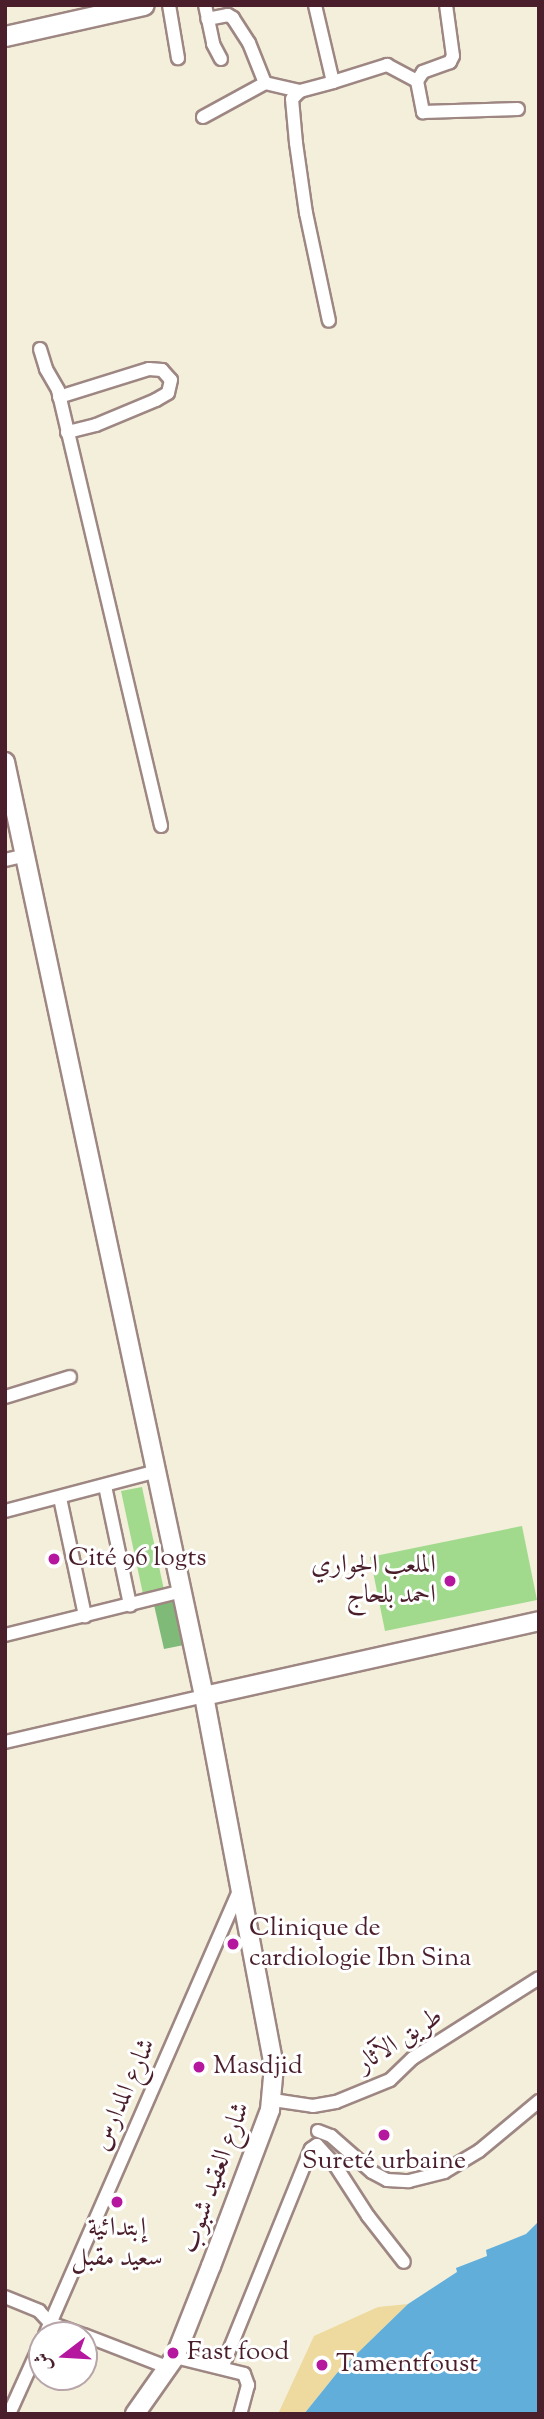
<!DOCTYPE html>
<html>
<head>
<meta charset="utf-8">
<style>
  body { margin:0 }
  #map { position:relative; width:544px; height:2419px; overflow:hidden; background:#f3efdb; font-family:"Sorts Mill Goudy",Amiri,serif }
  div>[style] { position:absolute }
  .green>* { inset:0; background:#a1da8d }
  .forest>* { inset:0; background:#80ba78 }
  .sand>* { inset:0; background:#eeda9e }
  .water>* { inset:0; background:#62aedb }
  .roads { filter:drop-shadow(2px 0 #9e8783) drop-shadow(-2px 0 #9e8783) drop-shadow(0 2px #9e8783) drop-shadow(0 -2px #9e8783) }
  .minor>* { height:12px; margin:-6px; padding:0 6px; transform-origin:6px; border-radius:6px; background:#fff }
  .secondary>* { height:18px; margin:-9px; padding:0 9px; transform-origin:9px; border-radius:9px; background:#fff }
  .primary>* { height:19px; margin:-9.5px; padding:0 9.5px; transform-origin:9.5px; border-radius:9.5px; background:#fff }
  .dots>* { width:19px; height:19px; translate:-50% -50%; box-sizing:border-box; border:4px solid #fff; border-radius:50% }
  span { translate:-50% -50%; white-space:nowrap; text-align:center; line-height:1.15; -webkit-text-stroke:6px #fff; paint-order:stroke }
  .poi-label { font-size:26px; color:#4a1f2b }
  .left { translate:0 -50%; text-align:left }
  .right { translate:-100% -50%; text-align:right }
  .street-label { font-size:26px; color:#4a1f2b }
  .frame { position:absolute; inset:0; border:7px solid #4a1f2b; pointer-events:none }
  .north { position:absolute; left:28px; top:2321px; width:70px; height:70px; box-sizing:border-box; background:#fff; border:2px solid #b7a5aa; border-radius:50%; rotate:253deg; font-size:19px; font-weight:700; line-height:28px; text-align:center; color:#4a1f2b }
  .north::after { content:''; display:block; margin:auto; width:24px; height:32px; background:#b5179e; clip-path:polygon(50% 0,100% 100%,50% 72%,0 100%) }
</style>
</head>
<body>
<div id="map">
  <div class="green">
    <div style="clip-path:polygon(142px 1487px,164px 1590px,143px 1594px,121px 1491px)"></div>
    <div style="clip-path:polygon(522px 1526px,537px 1600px,385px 1631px,370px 1557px)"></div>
  </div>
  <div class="forest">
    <div style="clip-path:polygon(174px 1601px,184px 1645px,164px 1649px,154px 1605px)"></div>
  </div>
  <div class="sand">
    <div style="clip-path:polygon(408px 2304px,337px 2373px,304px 2414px,278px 2414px,314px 2336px,378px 2307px)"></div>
  </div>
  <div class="water">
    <div style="clip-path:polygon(539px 2221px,539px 2414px,304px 2414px,337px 2373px,408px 2304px,457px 2272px,456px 2268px,487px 2256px,486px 2250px,526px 2234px)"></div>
  </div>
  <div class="roads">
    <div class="minor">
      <div style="left:169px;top:5px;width:54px;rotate:80.4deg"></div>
      <div style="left:205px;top:5px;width:40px;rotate:78deg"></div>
      <div style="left:213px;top:44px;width:17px;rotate:62deg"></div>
      <div style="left:446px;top:5px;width:51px;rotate:82.2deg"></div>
      <div style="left:453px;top:56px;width:7px;rotate:117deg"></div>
      <div style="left:450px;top:62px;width:29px;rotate:160deg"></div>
      <div style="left:423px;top:72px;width:11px;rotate:124deg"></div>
      <div style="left:417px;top:81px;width:32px;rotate:79deg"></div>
      <div style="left:423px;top:112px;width:95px;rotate:-1.8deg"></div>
      <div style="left:333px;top:82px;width:57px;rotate:-17.5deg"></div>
      <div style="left:387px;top:65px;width:34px;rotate:28deg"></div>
      <div style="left:265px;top:83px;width:36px;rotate:13deg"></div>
      <div style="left:300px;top:91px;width:34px;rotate:-15deg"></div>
      <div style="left:333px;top:82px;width:79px;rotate:-103.2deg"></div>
      <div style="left:300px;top:91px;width:11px;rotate:135deg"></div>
      <div style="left:292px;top:99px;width:44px;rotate:84.8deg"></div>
      <div style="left:296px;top:143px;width:71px;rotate:81.9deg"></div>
      <div style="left:306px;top:213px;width:110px;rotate:78deg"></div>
      <div style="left:203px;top:117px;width:71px;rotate:-28.7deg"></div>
      <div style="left:265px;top:83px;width:43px;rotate:-111.8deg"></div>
      <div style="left:249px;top:43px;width:30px;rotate:-123deg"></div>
      <div style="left:233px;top:18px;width:6px;rotate:-149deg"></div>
      <div style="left:228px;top:15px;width:21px;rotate:169deg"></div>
      <div style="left:40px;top:349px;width:21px;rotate:73deg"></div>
      <div style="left:46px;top:369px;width:24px;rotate:60deg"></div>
      <div style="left:58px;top:390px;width:448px;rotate:76.7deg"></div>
      <div style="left:59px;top:397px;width:94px;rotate:-17.3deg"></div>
      <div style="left:149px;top:369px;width:13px;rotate:4deg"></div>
      <div style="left:162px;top:370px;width:13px;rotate:48deg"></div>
      <div style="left:171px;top:380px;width:13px;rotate:103deg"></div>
      <div style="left:168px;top:393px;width:14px;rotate:150deg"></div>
      <div style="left:156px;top:400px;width:65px;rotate:157.4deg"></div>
      <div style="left:96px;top:425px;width:30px;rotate:166deg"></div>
      <div style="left:5px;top:860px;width:22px;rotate:-13deg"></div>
      <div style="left:5px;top:1397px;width:68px;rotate:-17.1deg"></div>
      <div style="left:105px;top:1486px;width:122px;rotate:78.1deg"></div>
      <div style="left:60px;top:1498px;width:121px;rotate:78deg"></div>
      <div style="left:5px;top:1511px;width:158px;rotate:-14.7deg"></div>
      <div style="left:5px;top:1635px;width:183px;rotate:-13.9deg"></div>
      <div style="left:5px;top:1742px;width:204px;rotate:-13deg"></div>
      <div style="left:273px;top:2100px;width:40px;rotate:8.5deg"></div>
      <div style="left:313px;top:2106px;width:23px;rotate:-10deg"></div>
      <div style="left:336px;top:2102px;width:58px;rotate:-22.2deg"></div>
      <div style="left:390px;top:2080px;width:32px;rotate:-44deg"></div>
      <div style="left:413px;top:2058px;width:149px;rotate:-32.4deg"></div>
      <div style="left:318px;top:2131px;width:14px;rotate:21deg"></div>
      <div style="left:331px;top:2136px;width:55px;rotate:41.3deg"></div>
      <div style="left:372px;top:2172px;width:17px;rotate:28deg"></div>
      <div style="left:387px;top:2180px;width:22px;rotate:3deg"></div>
      <div style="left:409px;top:2181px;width:36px;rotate:-14deg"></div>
      <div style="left:444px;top:2172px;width:41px;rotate:-31deg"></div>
      <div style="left:479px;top:2151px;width:78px;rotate:-39.8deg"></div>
      <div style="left:5px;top:2297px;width:37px;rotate:22deg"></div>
      <div style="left:39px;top:2311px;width:16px;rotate:47deg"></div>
      <div style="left:50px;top:2323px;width:35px;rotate:20deg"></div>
      <div style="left:45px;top:2335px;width:490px;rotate:-66.4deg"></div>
      <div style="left:84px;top:2335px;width:89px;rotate:21.1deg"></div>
      <div style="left:175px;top:2357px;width:71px;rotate:13.8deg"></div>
      <div style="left:244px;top:2374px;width:12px;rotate:70deg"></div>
      <div style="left:248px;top:2385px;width:30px;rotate:105deg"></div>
      <div style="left:222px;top:2368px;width:236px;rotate:-67.9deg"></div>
      <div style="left:311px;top:2149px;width:7px;rotate:-34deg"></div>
      <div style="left:317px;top:2145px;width:27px;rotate:48deg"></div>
      <div style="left:335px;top:2165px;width:61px;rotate:57.1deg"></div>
      <div style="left:368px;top:2216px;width:58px;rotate:52deg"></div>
      <div style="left:9px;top:2414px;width:80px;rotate:-65.7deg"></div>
    </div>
    <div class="secondary">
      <div style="left:5px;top:762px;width:955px;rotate:77.97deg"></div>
      <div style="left:204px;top:1696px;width:377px;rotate:79.3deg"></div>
      <div style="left:274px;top:2066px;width:44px;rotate:95.2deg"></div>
      <div style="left:270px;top:2110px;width:167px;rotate:110.7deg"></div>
      <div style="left:211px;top:2266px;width:98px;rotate:111.6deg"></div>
      <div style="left:175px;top:2357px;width:70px;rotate:125.1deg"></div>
      <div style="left:204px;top:1696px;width:343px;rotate:-12.6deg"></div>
    </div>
    <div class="primary">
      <div style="left:5px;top:36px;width:142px;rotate:-12.6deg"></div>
    </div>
  </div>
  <div class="dots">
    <div style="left:54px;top:1559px;background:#b5179e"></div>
    <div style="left:450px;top:1581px;background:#b5179e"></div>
    <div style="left:233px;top:1944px;background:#b5179e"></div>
    <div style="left:199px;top:2067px;background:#b5179e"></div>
    <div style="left:384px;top:2135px;background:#b5179e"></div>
    <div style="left:117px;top:2202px;background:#b5179e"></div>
    <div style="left:173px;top:2353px;background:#b5179e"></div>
    <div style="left:322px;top:2365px;background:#b5179e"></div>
  </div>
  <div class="poi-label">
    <span class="left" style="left:68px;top:1559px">Cité 96 logts</span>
    <span class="right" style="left:436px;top:1581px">الملعب الجواري<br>احمد بلحاج</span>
    <span class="left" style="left:249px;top:1944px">Clinique de<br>cardiologie Ibn Sina</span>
    <span class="left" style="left:213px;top:2067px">Masdjid</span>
    <span style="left:384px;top:2162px">Sureté urbaine</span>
    <span style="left:117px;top:2244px">إبتدائية<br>سعيد مقبل</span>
    <span class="left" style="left:187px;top:2353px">Fast food</span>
    <span class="left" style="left:336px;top:2365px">Tamentfoust</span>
  </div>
  <div class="street-label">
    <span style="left:400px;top:2041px;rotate:-33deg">طريق الآثار</span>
    <span style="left:125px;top:2095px;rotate:-66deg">شارع المدارس</span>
    <span style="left:216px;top:2178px;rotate:-70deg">شارع العقيد شبوب</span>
  </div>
  <div class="frame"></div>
  <div class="north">ش</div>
</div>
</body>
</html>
